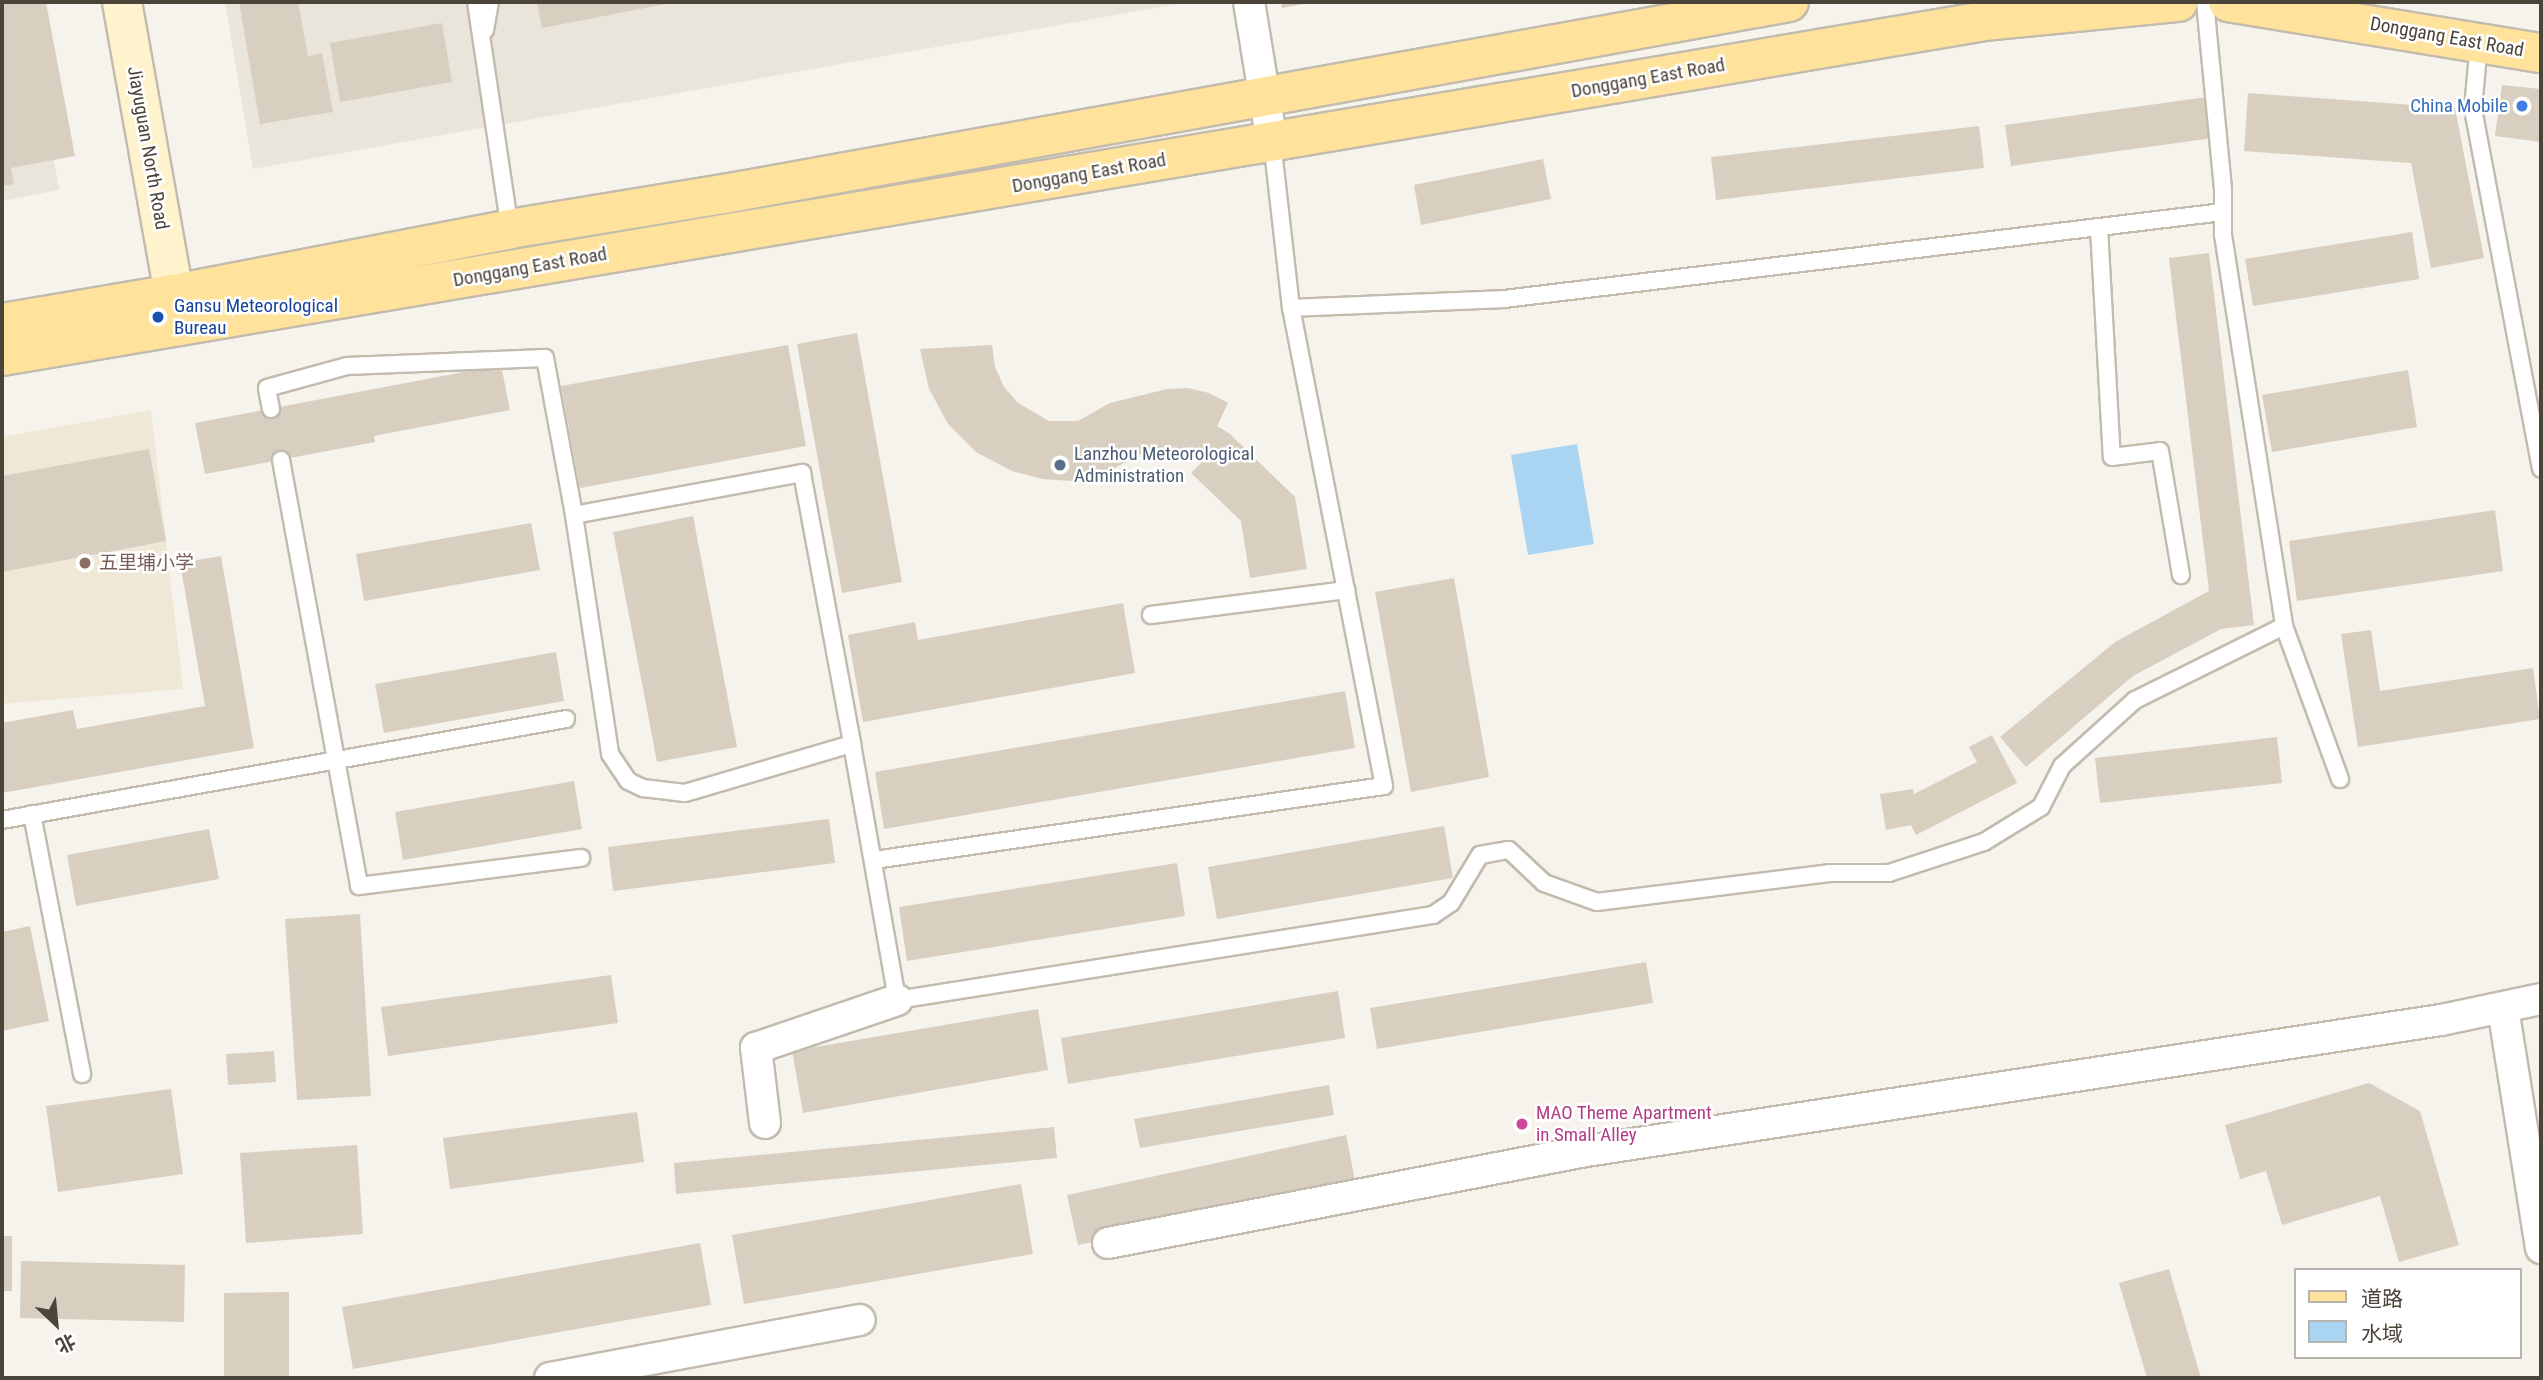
<!DOCTYPE html>
<html>
<head>
<meta charset="utf-8">
<style>
  body { margin:0 }
  #map { position:relative; width:2543px; height:1380px; overflow:hidden; background:#f6f3ec; font-family:"Roboto Condensed","Noto Sans SC",sans-serif }
  div>[style] { position:absolute }
  .residential>* { inset:0; background:#eae5da }
  .education>* { inset:0; background:#efe8d6 }
  .water>* { inset:0; background:#a9d4f2 }
  .building>* { inset:0; background:#d8cfc1 }
  .roads { filter:drop-shadow(2px 0 #c2bbae) drop-shadow(-2px 0 #c2bbae) drop-shadow(0 2px #c2bbae) drop-shadow(0 -2px #c2bbae) }
  .lane>* { height:16px; margin:-8px; padding:0 8px; transform-origin:8px; border-radius:8px; background:#fff }
  .street>* { height:30px; margin:-15px; padding:0 15px; transform-origin:15px; border-radius:15px; background:#fff }
  .secondary>* { height:38px; margin:-19px; padding:0 19px; transform-origin:19px; border-radius:19px; background:#fff3cd }
  .primary>* { height:38px; margin:-19px; padding:0 19px; transform-origin:19px; border-radius:19px; background:#ffe39c }
  .dots>* { width:19px; height:19px; translate:-50% -50%; box-sizing:border-box; border:4px solid #fff; border-radius:50% }
  span { translate:-50% -50%; white-space:nowrap; text-align:center; line-height:1.15; -webkit-text-stroke:5px #fff; paint-order:stroke }
  .street-label { font-size:19px; color:#4b4439 }
  .shop-label { font-size:19px; color:#366cbe }
  .right { translate:-100% -50%; text-align:right }
  .transit-label { font-size:19px; color:#164399 }
  .left { translate:0 -50%; text-align:left }
  .service-label { font-size:19px; color:#4e5e75 }
  .education-label { font-size:19px; color:#785e54 }
  .hotel-label { font-size:19px; color:#b23c85 }
  .frame { position:absolute; inset:0; border:4px solid #4b4439; pointer-events:none }
  .legend { position:absolute; left:2294px; top:1268px; width:228px; height:91px; box-sizing:border-box; background:#fff; border:2px solid #b7b4b0; margin:0; padding:9px 12px; list-style:none; font-size:21px; color:#4b4439 }
  .legend li { display:flex; align-items:center; gap:14px; height:35px }
  .legend b { width:35px; border:2px solid #b7b4b0 }
  .north { position:absolute; left:21px; top:1289px; width:70px; height:70px; -webkit-text-stroke:5px #fff; paint-order:stroke; rotate:154deg; font-size:19px; font-weight:700; line-height:28px; text-align:center; color:#4b4439 }
  .north::after { content:''; display:block; margin:auto; width:24px; height:32px; background:#4b4439; clip-path:polygon(50% 0,100% 100%,50% 72%,0 100%) }
</style>
</head>
<body>
<div id="map">
  <div class="residential">
    <div style="clip-path:polygon(2px 2px,27px 2px,59px 190px,2px 201px)"></div>
    <div style="clip-path:polygon(225px 2px,1188px 2px,253px 169px)"></div>
  </div>
  <div class="education">
    <div style="clip-path:polygon(151px 410px,183px 689px,2px 704px,2px 437px)"></div>
  </div>
  <div class="water">
    <div style="clip-path:polygon(1577px 444px,1594px 544px,1528px 555px,1511px 455px)"></div>
  </div>
  <div class="building">
    <div style="clip-path:polygon(2px 2px,46px 2px,75px 156px,11px 168px,14px 184px,2px 186px)"></div>
    <div style="clip-path:polygon(239px 2px,298px 2px,308px 56px,322px 53px,333px 112px,260px 124px)"></div>
    <div style="clip-path:polygon(537px 2px,671px 2px,671px 3px,542px 28px)"></div>
    <div style="clip-path:polygon(1281px 2px,1308px 2px,1309px 3px,1282px 8px)"></div>
    <div style="clip-path:polygon(442px 23px,452px 82px,340px 102px,330px 43px)"></div>
    <div style="clip-path:polygon(2502px 85px,2541px 89px,2541px 142px,2495px 136px)"></div>
    <div style="clip-path:polygon(2248px 93px,2455px 108px,2484px 258px,2431px 268px,2411px 163px,2244px 151px)"></div>
    <div style="clip-path:polygon(2207px 97px,2213px 138px,2011px 166px,2005px 125px)"></div>
    <div style="clip-path:polygon(1979px 126px,1984px 168px,1716px 200px,1711px 157px)"></div>
    <div style="clip-path:polygon(1543px 159px,1551px 199px,1421px 225px,1414px 185px)"></div>
    <div style="clip-path:polygon(2412px 232px,2419px 279px,2253px 306px,2245px 259px)"></div>
    <div style="clip-path:polygon(2209px 253px,2254px 625px,2221px 629px,2133px 676px,2026px 767px,2000px 737px,2115px 642px,2209px 591px,2169px 258px)"></div>
    <div style="clip-path:polygon(857px 333px,902px 582px,842px 593px,797px 344px)"></div>
    <div style="clip-path:polygon(788px 345px,806px 446px,580px 488px,561px 386px)"></div>
    <div style="clip-path:polygon(992px 345px,995px 367px,1004px 387px,1018px 403px,1049px 421px,1078px 421px,1110px 403px,1167px 389px,1188px 388px,1209px 393px,1228px 403px,1217px 426px,1230px 434px,1295px 497px,1307px 569px,1250px 578px,1241px 521px,1191px 473px,1206px 458px,1187px 450px,1167px 447px,1147px 451px,1103px 474px,1072px 481px,1042px 479px,1012px 471px,976px 452px,948px 424px,929px 389px,920px 349px)"></div>
    <div style="clip-path:polygon(501px 365px,510px 410px,374px 436px,375px 442px,205px 474px,195px 423px)"></div>
    <div style="clip-path:polygon(2408px 370px,2417px 427px,2272px 452px,2262px 395px)"></div>
    <div style="clip-path:polygon(149px 449px,166px 541px,2px 572px,2px 476px)"></div>
    <div style="clip-path:polygon(2495px 510px,2503px 571px,2297px 601px,2289px 541px)"></div>
    <div style="clip-path:polygon(693px 516px,737px 747px,657px 762px,613px 532px)"></div>
    <div style="clip-path:polygon(531px 523px,540px 570px,364px 601px,356px 554px)"></div>
    <div style="clip-path:polygon(221px 556px,254px 748px,2px 793px,2px 723px,73px 710px,77px 729px,205px 706px,180px 563px)"></div>
    <div style="clip-path:polygon(1454px 578px,1489px 777px,1411px 792px,1375px 592px)"></div>
    <div style="clip-path:polygon(1123px 603px,1135px 673px,863px 722px,848px 635px,915px 622px,918px 640px)"></div>
    <div style="clip-path:polygon(2371px 630px,2380px 691px,2533px 668px,2540px 719px,2358px 747px,2341px 634px)"></div>
    <div style="clip-path:polygon(556px 652px,564px 701px,384px 733px,375px 684px)"></div>
    <div style="clip-path:polygon(1345px 691px,1355px 748px,884px 829px,875px 772px)"></div>
    <div style="clip-path:polygon(1992px 735px,2017px 783px,1916px 835px,1911px 825px,1886px 830px,1880px 794px,1913px 789px,1914px 794px,1977px 762px,1969px 747px)"></div>
    <div style="clip-path:polygon(2277px 737px,2282px 783px,2100px 803px,2095px 758px)"></div>
    <div style="clip-path:polygon(574px 781px,582px 829px,403px 860px,395px 812px)"></div>
    <div style="clip-path:polygon(829px 819px,835px 863px,613px 891px,608px 847px)"></div>
    <div style="clip-path:polygon(1444px 826px,1453px 878px,1217px 919px,1208px 867px)"></div>
    <div style="clip-path:polygon(209px 829px,219px 879px,76px 906px,67px 855px)"></div>
    <div style="clip-path:polygon(1177px 863px,1185px 916px,907px 961px,899px 907px)"></div>
    <div style="clip-path:polygon(360px 914px,371px 1096px,297px 1100px,285px 919px)"></div>
    <div style="clip-path:polygon(30px 926px,49px 1021px,2px 1031px,2px 932px)"></div>
    <div style="clip-path:polygon(1646px 962px,1653px 1003px,1377px 1049px,1370px 1008px)"></div>
    <div style="clip-path:polygon(611px 975px,618px 1023px,388px 1056px,381px 1007px)"></div>
    <div style="clip-path:polygon(1338px 991px,1345px 1038px,1068px 1084px,1061px 1038px)"></div>
    <div style="clip-path:polygon(1038px 1009px,1048px 1070px,803px 1113px,792px 1051px)"></div>
    <div style="clip-path:polygon(274px 1051px,276px 1082px,228px 1085px,226px 1054px)"></div>
    <div style="clip-path:polygon(2369px 1083px,2420px 1111px,2459px 1245px,2399px 1262px,2380px 1196px,2282px 1225px,2266px 1171px,2240px 1179px,2225px 1125px)"></div>
    <div style="clip-path:polygon(1329px 1085px,1334px 1115px,1140px 1148px,1134px 1119px)"></div>
    <div style="clip-path:polygon(171px 1089px,183px 1174px,58px 1192px,46px 1106px)"></div>
    <div style="clip-path:polygon(637px 1112px,644px 1162px,450px 1189px,443px 1138px)"></div>
    <div style="clip-path:polygon(1054px 1127px,1057px 1158px,676px 1194px,674px 1163px)"></div>
    <div style="clip-path:polygon(1346px 1135px,1356px 1185px,1078px 1245px,1067px 1195px)"></div>
    <div style="clip-path:polygon(357px 1145px,363px 1234px,246px 1243px,240px 1153px)"></div>
    <div style="clip-path:polygon(1021px 1184px,1033px 1254px,744px 1304px,732px 1235px)"></div>
    <div style="clip-path:polygon(2px 1236px,12px 1236px,12px 1291px,2px 1291px)"></div>
    <div style="clip-path:polygon(700px 1243px,711px 1305px,353px 1369px,342px 1307px)"></div>
    <div style="clip-path:polygon(21px 1261px,185px 1265px,184px 1322px,20px 1318px)"></div>
    <div style="clip-path:polygon(2169px 1269px,2201px 1378px,2147px 1378px,2119px 1283px)"></div>
    <div style="clip-path:polygon(289px 1292px,289px 1378px,224px 1378px,224px 1293px)"></div>
  </div>
  <div class="roads">
    <div class="lane">
      <div style="left:476px;top:2px;width:230px;rotate:81.5deg"></div>
      <div style="left:2205px;top:2px;width:189px;rotate:84.5deg"></div>
      <div style="left:2223px;top:190px;width:45px;rotate:90deg"></div>
      <div style="left:2223px;top:235px;width:396px;rotate:81.1deg"></div>
      <div style="left:2284px;top:626px;width:163px;rotate:69.9deg"></div>
      <div style="left:485px;top:30px;width:28px;rotate:-80deg"></div>
      <div style="left:2479px;top:43px;width:66px;rotate:95.2deg"></div>
      <div style="left:2473px;top:109px;width:366px;rotate:79.3deg"></div>
      <div style="left:2099px;top:228px;width:229px;rotate:86.8deg"></div>
      <div style="left:2112px;top:457px;width:48px;rotate:-7.1deg"></div>
      <div style="left:2160px;top:451px;width:126px;rotate:80.4deg"></div>
      <div style="left:1291px;top:308px;width:213px;rotate:-2.4deg"></div>
      <div style="left:1504px;top:299px;width:724px;rotate:-6.9deg"></div>
      <div style="left:271px;top:409px;width:21px;rotate:-101deg"></div>
      <div style="left:267px;top:388px;width:83px;rotate:-15.4deg"></div>
      <div style="left:347px;top:366px;width:198px;rotate:-2.3deg"></div>
      <div style="left:545px;top:358px;width:160px;rotate:79.5deg"></div>
      <div style="left:574px;top:515px;width:242px;rotate:81.4deg"></div>
      <div style="left:610px;top:754px;width:32px;rotate:56deg"></div>
      <div style="left:628px;top:781px;width:17px;rotate:25deg"></div>
      <div style="left:643px;top:788px;width:42px;rotate:6.8deg"></div>
      <div style="left:685px;top:793px;width:174px;rotate:-16.4deg"></div>
      <div style="left:852px;top:744px;width:260px;rotate:80deg"></div>
      <div style="left:897px;top:1000px;width:543px;rotate:-9.01deg"></div>
      <div style="left:1433px;top:915px;width:22px;rotate:-34deg"></div>
      <div style="left:1451px;top:903px;width:56px;rotate:-58.9deg"></div>
      <div style="left:1480px;top:855px;width:29px;rotate:-10deg"></div>
      <div style="left:1509px;top:850px;width:48px;rotate:43.3deg"></div>
      <div style="left:1544px;top:883px;width:56px;rotate:19.7deg"></div>
      <div style="left:1597px;top:902px;width:234px;rotate:-7.1deg"></div>
      <div style="left:1829px;top:873px;width:60px"></div>
      <div style="left:1889px;top:873px;width:100px;rotate:-18.1deg"></div>
      <div style="left:1984px;top:842px;width:67px;rotate:-31.6deg"></div>
      <div style="left:2041px;top:807px;width:46px;rotate:-62.9deg"></div>
      <div style="left:2062px;top:766px;width:98px;rotate:-42.1deg"></div>
      <div style="left:2135px;top:700px;width:166px;rotate:-26.4deg"></div>
      <div style="left:281px;top:460px;width:433px;rotate:79.6deg"></div>
      <div style="left:359px;top:886px;width:224px;rotate:-7.2deg"></div>
      <div style="left:574px;top:515px;width:232px;rotate:-10.4deg"></div>
      <div style="left:802px;top:473px;width:276px;rotate:79.5deg"></div>
      <div style="left:1151px;top:615px;width:197px;rotate:-7.3deg"></div>
      <div style="left:32px;top:814px;width:265px;rotate:79.1deg"></div>
      <div style="left:2px;top:820px;width:573px;rotate:-10.15deg"></div>
      <div style="left:874px;top:860px;width:515px;rotate:-8.26deg"></div>
      <div style="left:1384px;top:786px;width:487px;rotate:-101deg"></div>
      <div style="left:1291px;top:308px;width:167px;rotate:-96.5deg"></div>
    </div>
    <div class="street">
      <div style="left:1249px;top:2px;width:142px;rotate:80.7deg"></div>
      <div style="left:2503px;top:1008px;width:243px;rotate:81deg"></div>
      <div style="left:765px;top:1123px;width:76px;rotate:-96.8deg"></div>
      <div style="left:756px;top:1048px;width:149px;rotate:-18.8deg"></div>
      <div style="left:1108px;top:1243px;width:494px;rotate:-10.9deg"></div>
      <div style="left:1593px;top:1150px;width:858px;rotate:-8.72deg"></div>
      <div style="left:2441px;top:1020px;width:102px;rotate:-11.9deg"></div>
      <div style="left:550px;top:1378px;width:315px;rotate:-10.6deg"></div>
    </div>
    <div class="secondary">
      <div style="left:122px;top:2px;width:329px;rotate:79.9deg"></div>
    </div>
    <div class="primary">
      <div style="left:2228px;top:2px;width:317px;rotate:9.3deg"></div>
      <div style="left:2px;top:323px;width:174px;rotate:-9.6deg"></div>
      <div style="left:174px;top:294px;width:342px;rotate:-10.9deg"></div>
      <div style="left:510px;top:229px;width:217px;rotate:-9.3deg"></div>
      <div style="left:724px;top:194px;width:1082px;rotate:-10.22deg"></div>
      <div style="left:2px;top:356px;width:2011px;rotate:-9.59deg"></div>
      <div style="left:1985px;top:21px;width:194px;rotate:-5.6deg"></div>
    </div>
  </div>
  <div class="dots">
    <div style="left:2522px;top:106px;background:#3f7fe0"></div>
    <div style="left:158px;top:317px;background:#1a4fb4"></div>
    <div style="left:1060px;top:465px;background:#5c6f8a"></div>
    <div style="left:85px;top:563px;background:#8d6e63"></div>
    <div style="left:1522px;top:1124px;background:#d1479c"></div>
  </div>
  <div class="street-label">
    <span style="left:2447px;top:37px;rotate:10deg">Donggang East Road</span>
    <span style="left:1648px;top:78px;rotate:-10deg">Donggang East Road</span>
    <span style="left:148px;top:148px;rotate:80deg">Jiayuguan North Road</span>
    <span style="left:1089px;top:173px;rotate:-10deg">Donggang East Road</span>
    <span style="left:530px;top:267px;rotate:-10deg">Donggang East Road</span>
  </div>
  <div class="shop-label">
    <span class="right" style="left:2508px;top:106px">China Mobile</span>
  </div>
  <div class="transit-label">
    <span class="left" style="left:174px;top:317px">Gansu Meteorological<br>Bureau</span>
  </div>
  <div class="service-label">
    <span class="left" style="left:1074px;top:465px">Lanzhou Meteorological<br>Administration</span>
  </div>
  <div class="education-label">
    <span class="left" style="left:99px;top:563px">五里埔小学</span>
  </div>
  <div class="hotel-label">
    <span class="left" style="left:1536px;top:1124px">MAO Theme Apartment<br>in Small Alley</span>
  </div>
  <div class="frame"></div>
  <ul class="legend">
  <li><b style="height:9px;background:#ffe39c"></b>道路</li>
  <li><b style="height:19px;background:#a9d4f2"></b>水域</li>
  </ul>
  <div class="north">北</div>
</div>
</body>
</html>
